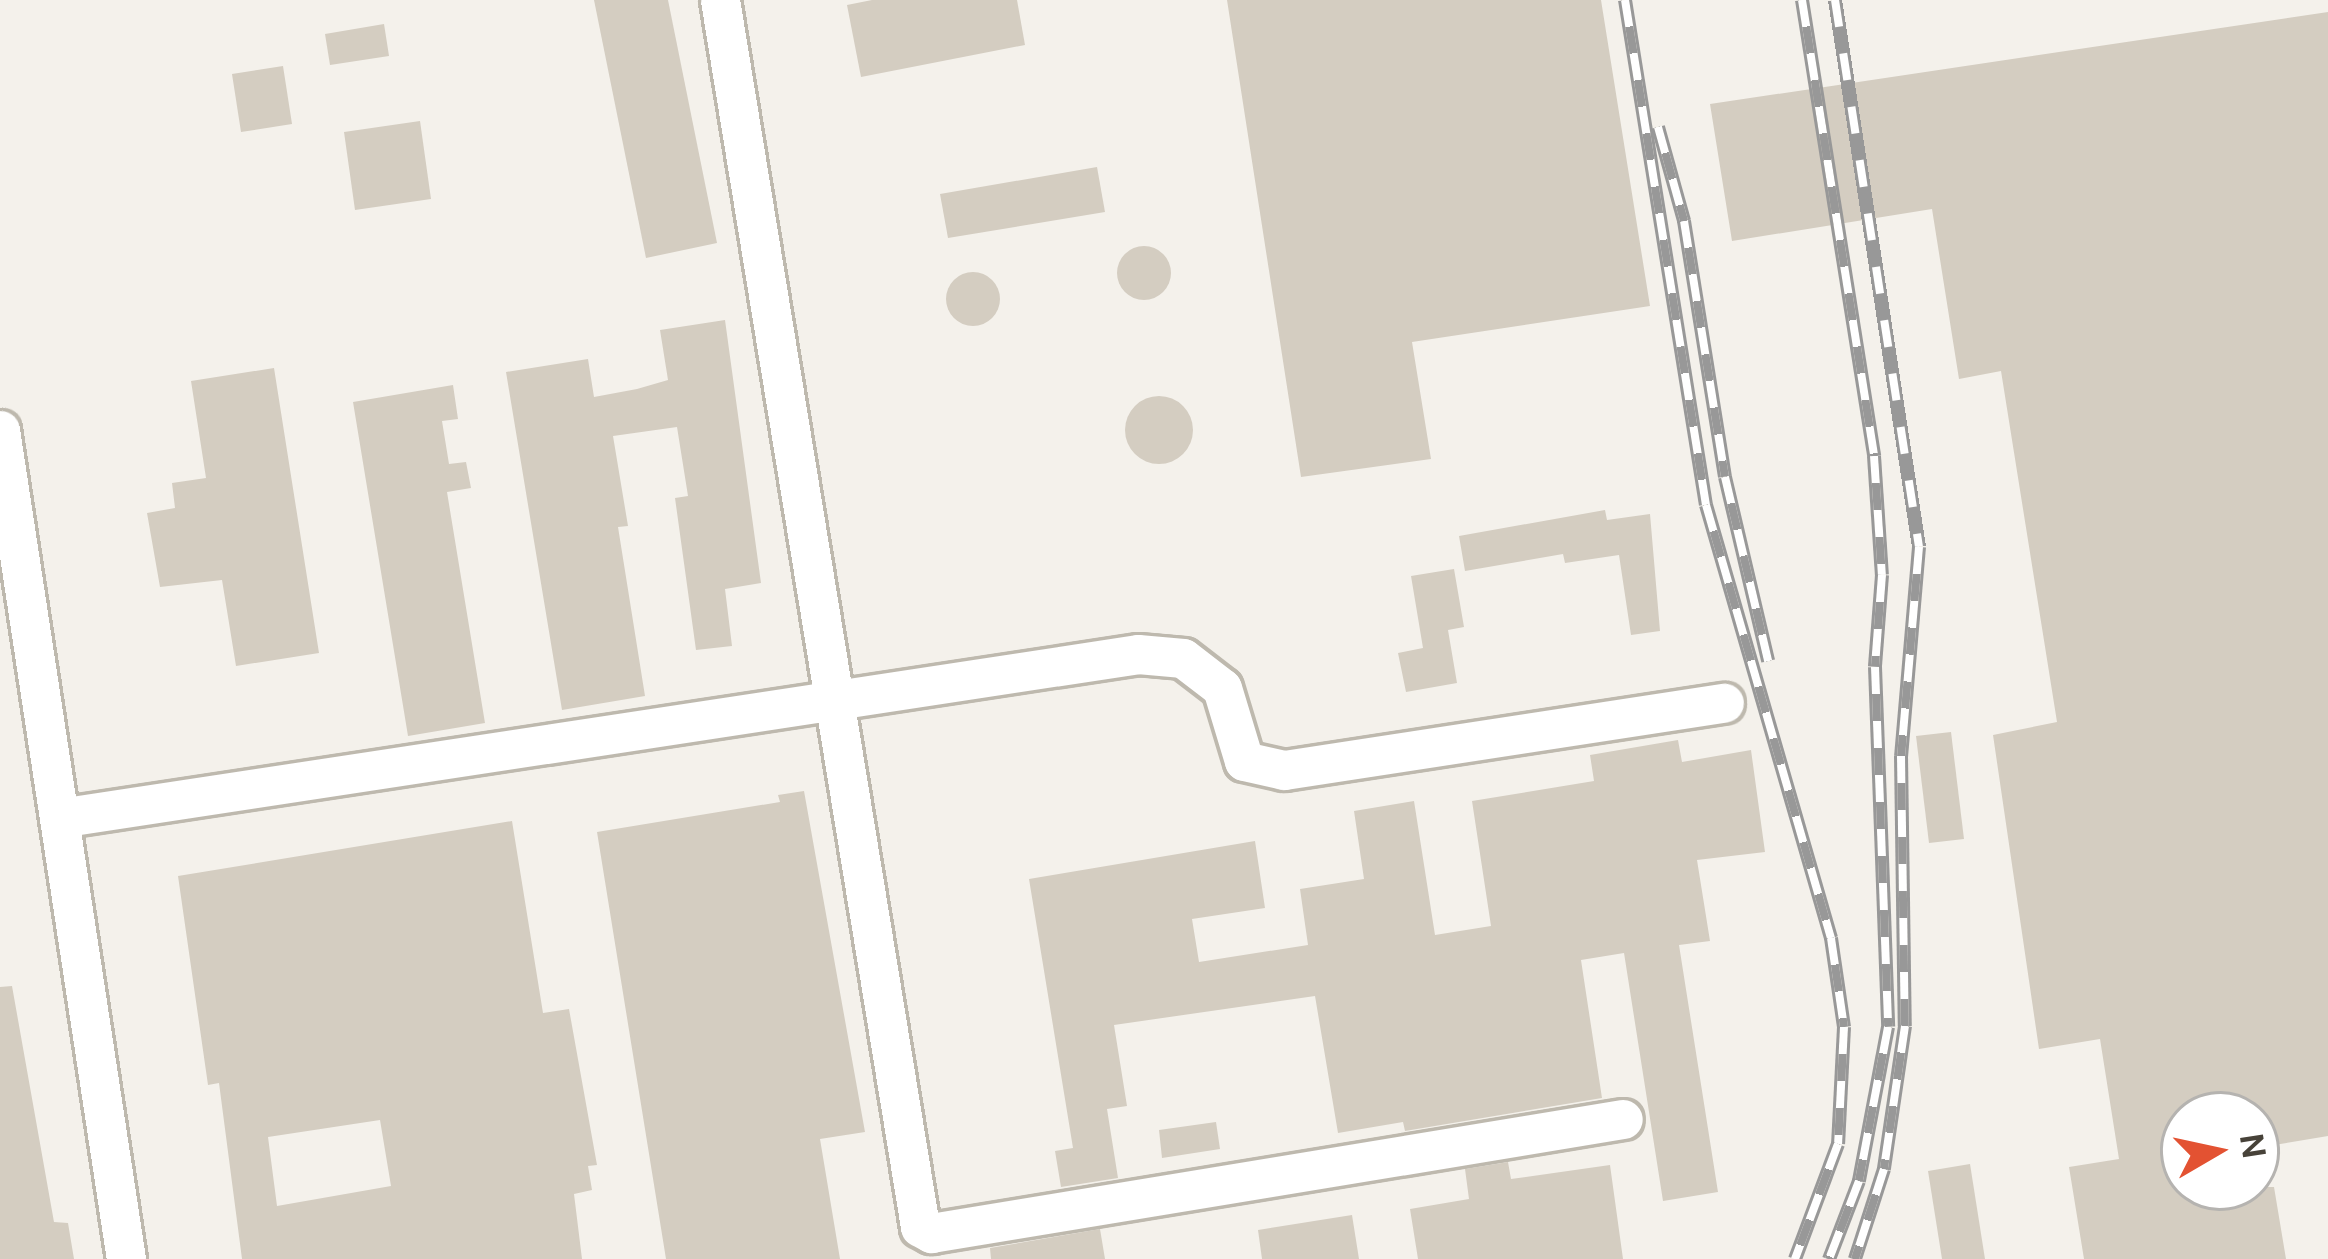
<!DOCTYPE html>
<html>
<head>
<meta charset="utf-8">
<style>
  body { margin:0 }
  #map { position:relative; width:2328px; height:1259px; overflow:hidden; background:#f4f1eb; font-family:"DM Sans",sans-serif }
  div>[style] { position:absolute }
  .building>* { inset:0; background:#d4cdc1 }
  .round { border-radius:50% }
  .roads { filter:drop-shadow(3px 0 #beb9ae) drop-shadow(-3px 0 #beb9ae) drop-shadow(0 3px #beb9ae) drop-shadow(0 -3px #beb9ae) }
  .minor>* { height:39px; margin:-19.5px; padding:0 19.5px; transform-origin:19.5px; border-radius:19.5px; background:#fff }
  .rail>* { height:14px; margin-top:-7px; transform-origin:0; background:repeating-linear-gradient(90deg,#fff 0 27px,#989898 0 54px); box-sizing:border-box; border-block:3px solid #989898 }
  span { translate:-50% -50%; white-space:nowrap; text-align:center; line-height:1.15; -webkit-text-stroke:9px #fff; paint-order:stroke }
  .north { position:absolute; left:2160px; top:1091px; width:120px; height:120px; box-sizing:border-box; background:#fff; border:3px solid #b5b3b0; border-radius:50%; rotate:81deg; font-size:33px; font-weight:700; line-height:48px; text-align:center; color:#474239 }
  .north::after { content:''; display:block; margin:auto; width:42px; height:54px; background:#e35232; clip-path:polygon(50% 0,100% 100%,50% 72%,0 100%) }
</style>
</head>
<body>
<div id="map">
  <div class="building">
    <div style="clip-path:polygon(594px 0,668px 0,717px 243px,646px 258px)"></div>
    <div style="clip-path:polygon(872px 0,1017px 0,1025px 45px,861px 77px,847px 5px)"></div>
    <div style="clip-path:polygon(1227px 0,1601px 0,1650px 306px,1412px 342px,1431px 459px,1301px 477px)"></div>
    <div style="clip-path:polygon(2328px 12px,2328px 1136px,2256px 1148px,2256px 1115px,2184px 1115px,2184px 1187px,2274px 1187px,2286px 1259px,2084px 1259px,2069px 1167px,2119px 1159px,2100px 1039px,2039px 1049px,1993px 735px,2057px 722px,2001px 371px,1959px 379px,1932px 209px,1732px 241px,1710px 104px)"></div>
    <div style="clip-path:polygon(384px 24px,389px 56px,330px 65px,325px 34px)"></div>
    <div style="clip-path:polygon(283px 66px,292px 124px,241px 132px,232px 74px)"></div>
    <div style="clip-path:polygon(420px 121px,431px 199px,355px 210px,344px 132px)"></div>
    <div style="clip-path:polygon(1097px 167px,1105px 212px,948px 238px,940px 194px)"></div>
    <div class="round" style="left:1117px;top:246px;width:54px;height:54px"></div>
    <div class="round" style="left:946px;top:272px;width:54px;height:54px"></div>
    <div style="clip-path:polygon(725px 320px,761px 583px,725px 589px,732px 646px,696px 650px,675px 498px,688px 496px,677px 427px,613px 436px,628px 526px,618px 527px,645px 696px,562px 710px,506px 372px,588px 359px,594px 397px,637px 389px,668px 380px,660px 330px)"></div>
    <div style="clip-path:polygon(274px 368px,319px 653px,236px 666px,222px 580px,160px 587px,147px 513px,175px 508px,172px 483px,206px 478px,191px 381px)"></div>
    <div style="clip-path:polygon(453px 385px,458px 419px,442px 421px,449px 464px,466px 462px,471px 488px,447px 492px,485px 723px,408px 736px,353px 402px)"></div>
    <div class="round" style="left:1125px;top:396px;width:68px;height:68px"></div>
    <div style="clip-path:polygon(1605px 510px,1607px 520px,1650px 514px,1660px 631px,1631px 635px,1619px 555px,1565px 563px,1563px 554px,1465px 571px,1459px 536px)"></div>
    <div style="clip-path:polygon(1454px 569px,1464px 627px,1448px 630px,1457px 683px,1406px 692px,1398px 653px,1423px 648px,1411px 576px)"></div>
    <div style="clip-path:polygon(1951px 732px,1964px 839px,1929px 843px,1916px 736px)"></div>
    <div style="clip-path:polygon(1678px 740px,1682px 762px,1751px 750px,1765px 852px,1697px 860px,1710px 941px,1679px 945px,1718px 1192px,1663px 1201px,1624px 953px,1581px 960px,1602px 1098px,1405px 1131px,1403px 1122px,1338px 1133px,1315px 996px,1114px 1025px,1127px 1106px,1107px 1109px,1118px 1178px,1061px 1187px,1055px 1151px,1073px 1148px,1029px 879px,1255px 841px,1265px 908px,1192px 919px,1199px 962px,1308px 945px,1300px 889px,1364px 879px,1354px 811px,1414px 801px,1435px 935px,1491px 926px,1472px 801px,1594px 781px,1590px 755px)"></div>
    <div style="clip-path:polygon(804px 791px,865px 1132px,820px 1139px,840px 1259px,666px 1259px,597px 832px,780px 802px,778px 795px)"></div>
    <div style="clip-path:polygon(evenodd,512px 821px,543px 1013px,569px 1009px,597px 1165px,588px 1166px,592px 1190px,574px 1194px,582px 1259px,242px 1259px,219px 1083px,208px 1085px,178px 876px,512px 821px,380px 1120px,391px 1186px,277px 1206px,268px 1137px,380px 1120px)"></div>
    <div style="clip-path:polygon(12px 986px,54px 1222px,68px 1223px,74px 1259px,0 1259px,0 987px)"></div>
    <div style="clip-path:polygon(1216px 1122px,1220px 1149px,1162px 1158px,1159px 1130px)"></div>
    <div style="clip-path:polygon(1508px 1162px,1511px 1179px,1610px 1165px,1623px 1259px,1418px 1259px,1410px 1209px,1469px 1199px,1465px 1169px)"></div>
    <div style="clip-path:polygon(1970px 1164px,1985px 1259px,1942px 1259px,1928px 1171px)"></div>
    <div style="clip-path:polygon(1352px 1215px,1359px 1259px,1262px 1259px,1258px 1230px)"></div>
    <div style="clip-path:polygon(1100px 1229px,1105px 1259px,991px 1259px,990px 1248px)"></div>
  </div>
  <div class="roads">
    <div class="minor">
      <div style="left:720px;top:0;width:1243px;rotate:80.74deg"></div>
      <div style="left:920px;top:1227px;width:13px;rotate:29deg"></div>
      <div style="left:931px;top:1233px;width:701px;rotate:-9.35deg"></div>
      <div style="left:0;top:430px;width:839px;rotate:81.36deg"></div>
      <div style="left:59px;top:818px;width:1091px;rotate:-8.64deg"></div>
      <div style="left:1138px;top:654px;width:45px;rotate:5.1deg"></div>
      <div style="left:1183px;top:658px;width:49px;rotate:37.6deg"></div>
      <div style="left:1222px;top:688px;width:76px;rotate:73.2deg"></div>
      <div style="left:1244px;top:761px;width:41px;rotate:12.7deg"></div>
      <div style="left:1284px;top:770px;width:445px;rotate:-8.7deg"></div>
    </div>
  </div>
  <div class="rail">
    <div style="left:1625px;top:0;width:511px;rotate:80.89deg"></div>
    <div style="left:1706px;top:505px;width:451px;rotate:73.9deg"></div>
    <div style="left:1831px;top:938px;width:90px;rotate:81.7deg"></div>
    <div style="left:1844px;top:1027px;width:117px;rotate:92.9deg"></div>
    <div style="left:1838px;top:1144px;width:123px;rotate:110.5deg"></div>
    <div style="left:1802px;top:0;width:462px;rotate:81deg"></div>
    <div style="left:1874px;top:456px;width:119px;rotate:86.2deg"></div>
    <div style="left:1882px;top:575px;width:92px;rotate:94.4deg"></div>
    <div style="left:1875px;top:667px;width:360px;rotate:87.9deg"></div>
    <div style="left:1888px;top:1027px;width:157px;rotate:100.7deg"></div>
    <div style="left:1859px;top:1181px;width:84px;rotate:111deg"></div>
    <div style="left:1835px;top:0;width:553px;rotate:81.27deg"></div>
    <div style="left:1919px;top:547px;width:210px;rotate:94.9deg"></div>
    <div style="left:1901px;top:756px;width:270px;rotate:89.2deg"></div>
    <div style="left:1905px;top:1026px;width:145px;rotate:98.4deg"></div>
    <div style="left:1884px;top:1169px;width:95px;rotate:107.9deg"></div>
    <div style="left:1658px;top:127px;width:98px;rotate:74.5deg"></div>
    <div style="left:1684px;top:221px;width:259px;rotate:80.9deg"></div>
    <div style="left:1725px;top:477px;width:189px;rotate:76.8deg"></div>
  </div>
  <div class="north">N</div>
</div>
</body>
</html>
